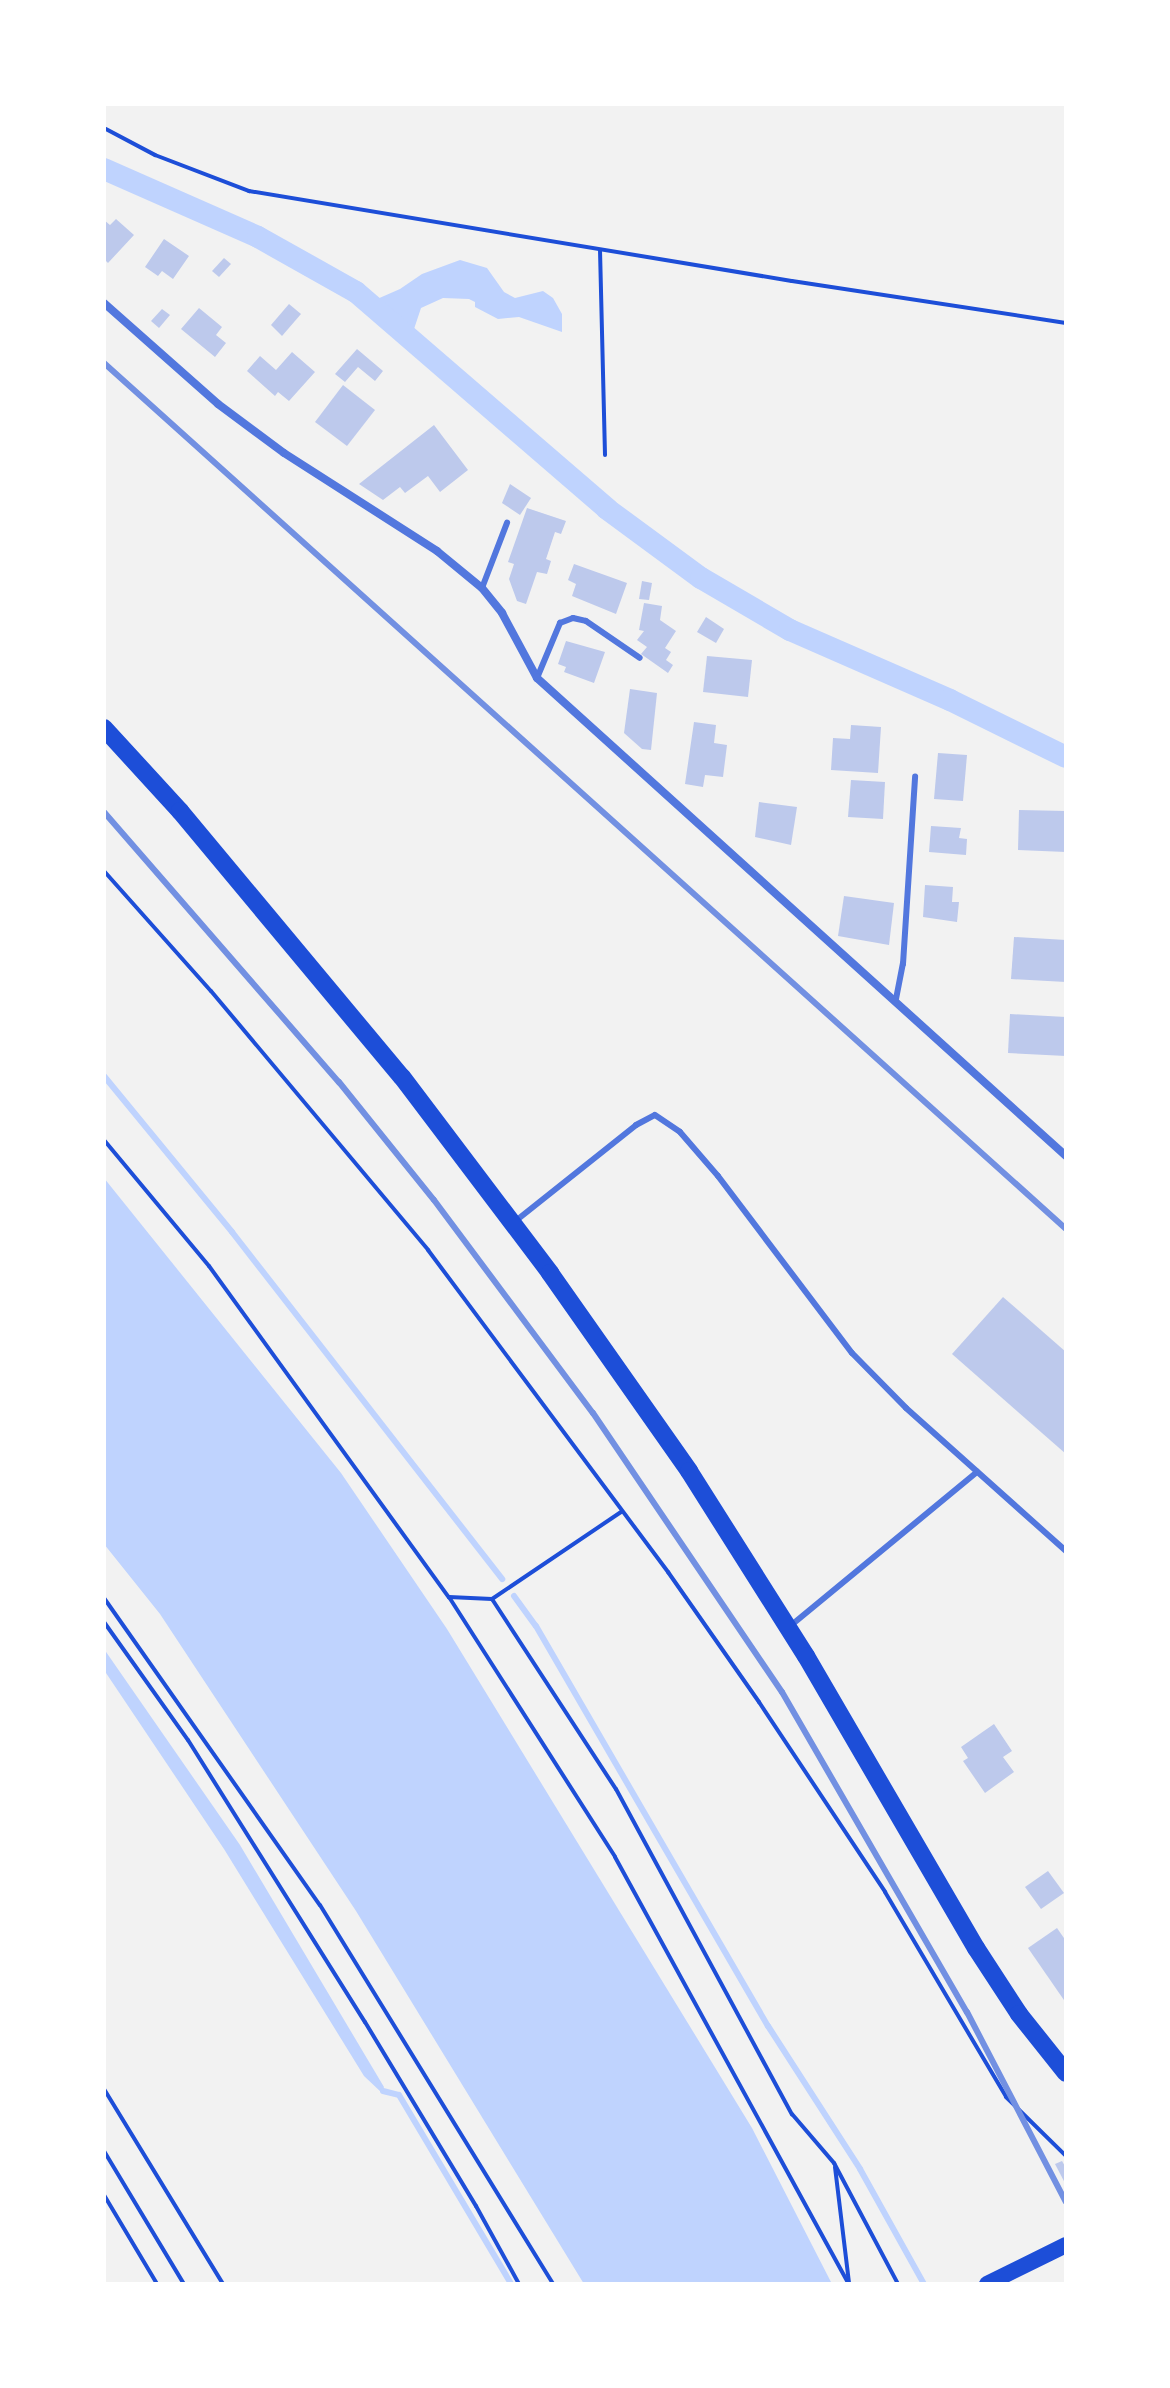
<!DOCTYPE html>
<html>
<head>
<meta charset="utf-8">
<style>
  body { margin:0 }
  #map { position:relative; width:1170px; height:2388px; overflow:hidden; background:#f2f2f2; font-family:Overpass,sans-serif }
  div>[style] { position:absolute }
  .water>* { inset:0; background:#bfd3fe }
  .stream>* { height:6px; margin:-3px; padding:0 3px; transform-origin:3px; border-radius:3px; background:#bfd3fe }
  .canal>* { height:22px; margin:-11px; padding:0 11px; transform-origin:11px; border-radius:11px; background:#bfd3fe }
  .building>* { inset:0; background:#bdc9ec }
  .path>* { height:4px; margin:-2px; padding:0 2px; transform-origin:2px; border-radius:2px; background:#1d4ed8 }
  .service>* { height:6px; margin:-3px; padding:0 3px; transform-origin:3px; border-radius:3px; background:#5277de }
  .minor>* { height:8px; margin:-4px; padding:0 4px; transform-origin:4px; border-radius:4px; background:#5277de }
  .secondary>* { height:16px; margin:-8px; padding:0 8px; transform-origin:8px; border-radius:8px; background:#1d4ed8 }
  .primary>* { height:18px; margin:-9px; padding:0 9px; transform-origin:9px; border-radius:9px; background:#1d4ed8 }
  .rail>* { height:6px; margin:-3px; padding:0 3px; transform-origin:3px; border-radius:3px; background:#7290e2 }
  span { translate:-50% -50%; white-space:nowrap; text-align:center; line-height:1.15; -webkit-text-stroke:8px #fff; paint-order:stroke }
  .frame { position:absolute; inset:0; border:106px solid #fff; pointer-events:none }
</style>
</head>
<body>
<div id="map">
  <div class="water">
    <div style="clip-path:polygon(460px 260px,487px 268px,504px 292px,515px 298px,543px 291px,553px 298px,562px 314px,562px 332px,519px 317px,498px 319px,475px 307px,475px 302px,469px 299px,443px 298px,421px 308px,411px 338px,368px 303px,400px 289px,422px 274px)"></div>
    <div style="clip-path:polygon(104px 1178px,341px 1473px,447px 1629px,752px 2128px,832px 2284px,584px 2284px,356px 1911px,160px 1614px,104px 1544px)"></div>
    <div style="clip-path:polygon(104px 1649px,240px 1845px,384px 2087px,382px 2093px,364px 2076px,224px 1849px,104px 1670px)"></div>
  </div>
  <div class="stream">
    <div style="left:104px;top:1076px;width:202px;rotate:50.6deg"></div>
    <div style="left:232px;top:1232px;width:440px;rotate:52.1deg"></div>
    <div style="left:514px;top:1596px;width:37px;rotate:54deg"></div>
    <div style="left:536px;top:1626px;width:462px;rotate:59.9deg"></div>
    <div style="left:768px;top:2026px;width:170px;rotate:57.2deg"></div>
    <div style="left:860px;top:2169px;width:132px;rotate:60.9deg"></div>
    <div style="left:383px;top:2091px;width:16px;rotate:14deg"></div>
    <div style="left:399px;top:2095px;width:220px;rotate:59.3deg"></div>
  </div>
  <div class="canal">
    <div style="left:104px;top:169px;width:168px;rotate:23.8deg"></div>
    <div style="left:258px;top:237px;width:112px;rotate:29.3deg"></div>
    <div style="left:356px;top:292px;width:332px;rotate:40.8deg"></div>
    <div style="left:607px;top:509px;width:117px;rotate:36.3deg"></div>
    <div style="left:701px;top:578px;width:103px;rotate:30.3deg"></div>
    <div style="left:790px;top:630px;width:175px;rotate:23.6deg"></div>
    <div style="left:950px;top:700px;width:129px;rotate:26.2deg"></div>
  </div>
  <div class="building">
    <div style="clip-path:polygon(116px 219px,134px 235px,108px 263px,104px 259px,104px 220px,110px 225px)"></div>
    <div style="clip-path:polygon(164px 239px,189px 256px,173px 279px,162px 271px,158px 276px,145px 267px)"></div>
    <div style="clip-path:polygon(224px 258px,231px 264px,219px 277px,212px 271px)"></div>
    <div style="clip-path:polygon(289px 304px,301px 314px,282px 336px,271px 325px)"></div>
    <div style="clip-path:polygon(199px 308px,222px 327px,216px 335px,226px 343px,215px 357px,181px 329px)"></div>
    <div style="clip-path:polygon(162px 309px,170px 315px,159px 328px,151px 321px)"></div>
    <div style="clip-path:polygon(357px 349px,383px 371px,375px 381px,358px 367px,345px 382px,335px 374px)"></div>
    <div style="clip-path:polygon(292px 352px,315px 372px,289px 401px,278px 392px,275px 396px,247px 371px,260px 356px,276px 370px)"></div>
    <div style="clip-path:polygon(343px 385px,375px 410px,347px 446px,315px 422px)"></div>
    <div style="clip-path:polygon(434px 425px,468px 470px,440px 492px,428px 476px,405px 493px,400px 487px,383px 500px,359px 484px)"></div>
    <div style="clip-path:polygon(510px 484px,531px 498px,520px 515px,502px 503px)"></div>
    <div style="clip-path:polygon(527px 508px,566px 521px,561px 534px,555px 532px,546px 559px,551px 561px,547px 574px,537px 572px,526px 604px,517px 601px,509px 579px,514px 564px,508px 562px)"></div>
    <div style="clip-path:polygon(574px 564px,627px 583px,616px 614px,572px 596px,576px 584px,568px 580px)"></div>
    <div style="clip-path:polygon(642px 581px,652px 583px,649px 600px,639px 599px)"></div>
    <div style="clip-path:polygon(644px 603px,662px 606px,660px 620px,676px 631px,665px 648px,671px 652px,666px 660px,673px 665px,668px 673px,641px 654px,647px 647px,637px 640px,644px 631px,639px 630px)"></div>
    <div style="clip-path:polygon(706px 617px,724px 629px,716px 643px,697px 632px)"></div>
    <div style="clip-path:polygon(566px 641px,605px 652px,594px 683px,564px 672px,566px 667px,558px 664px)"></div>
    <div style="clip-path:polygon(707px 656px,752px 660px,748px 697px,703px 692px)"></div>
    <div style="clip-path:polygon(630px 689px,657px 693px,651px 750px,642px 749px,624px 733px)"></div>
    <div style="clip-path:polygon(694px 722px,716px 725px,714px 743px,727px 745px,723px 777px,705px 775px,703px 787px,685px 784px)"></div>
    <div style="clip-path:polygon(851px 725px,881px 727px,878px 773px,831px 770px,833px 738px,850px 739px)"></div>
    <div style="clip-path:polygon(938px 753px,967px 755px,963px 801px,934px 799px)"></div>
    <div style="clip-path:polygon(851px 780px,885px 782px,883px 819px,848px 817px)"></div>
    <div style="clip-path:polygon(759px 802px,797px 807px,791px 845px,755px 837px)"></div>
    <div style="clip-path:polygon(1019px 810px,1066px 811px,1066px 852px,1018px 850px)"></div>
    <div style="clip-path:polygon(931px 826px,961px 828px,959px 838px,967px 839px,966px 855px,929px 852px)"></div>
    <div style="clip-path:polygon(925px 885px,953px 887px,952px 902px,959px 902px,957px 922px,923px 917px)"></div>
    <div style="clip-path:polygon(844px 896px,894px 903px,889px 945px,838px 936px)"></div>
    <div style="clip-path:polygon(1014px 937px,1066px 940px,1066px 982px,1011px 979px)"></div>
    <div style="clip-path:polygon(1010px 1014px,1066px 1017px,1066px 1056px,1008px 1053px)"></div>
    <div style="clip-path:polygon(1003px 1297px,1066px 1352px,1066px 1454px,952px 1354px)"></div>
    <div style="clip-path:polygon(994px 1724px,1012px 1751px,1003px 1757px,1014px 1772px,985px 1793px,963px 1761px,968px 1758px,961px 1747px)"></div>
    <div style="clip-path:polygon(1048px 1871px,1064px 1893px,1041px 1909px,1025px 1887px)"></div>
    <div style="clip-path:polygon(1057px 1928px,1066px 1941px,1066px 2003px,1028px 1948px)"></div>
    <div style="clip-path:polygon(1062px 2161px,1066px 2168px,1066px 2185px,1055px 2164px)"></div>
  </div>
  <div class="path">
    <div style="left:104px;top:128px;width:58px;rotate:27.9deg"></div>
    <div style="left:155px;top:155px;width:101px;rotate:21deg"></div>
    <div style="left:249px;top:191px;width:550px;rotate:9.41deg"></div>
    <div style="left:792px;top:281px;width:277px;rotate:8.7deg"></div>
    <div style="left:600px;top:250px;width:205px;rotate:88.6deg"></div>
    <div style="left:104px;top:871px;width:161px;rotate:48.3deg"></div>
    <div style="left:211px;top:991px;width:338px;rotate:50deg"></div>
    <div style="left:428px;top:1250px;width:402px;rotate:53.3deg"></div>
    <div style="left:668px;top:1572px;width:159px;rotate:55deg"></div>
    <div style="left:759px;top:1702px;width:228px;rotate:56.4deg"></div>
    <div style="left:885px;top:1892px;width:238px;rotate:59.4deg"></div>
    <div style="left:1006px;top:2097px;width:84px;rotate:44.5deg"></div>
    <div style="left:104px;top:1140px;width:164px;rotate:50.2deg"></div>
    <div style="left:209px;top:1266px;width:409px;rotate:54.1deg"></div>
    <div style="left:449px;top:1597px;width:308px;rotate:57.4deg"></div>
    <div style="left:615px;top:1857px;width:487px;rotate:61.3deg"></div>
    <div style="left:621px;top:1512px;width:156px;rotate:146deg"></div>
    <div style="left:492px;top:1599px;width:227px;rotate:56.9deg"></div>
    <div style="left:616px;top:1789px;width:370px;rotate:61.6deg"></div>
    <div style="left:792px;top:2114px;width:65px;rotate:49.4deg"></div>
    <div style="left:834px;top:2163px;width:137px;rotate:62.1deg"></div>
    <div style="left:449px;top:1597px;width:43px;rotate:2.7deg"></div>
    <div style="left:104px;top:1598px;width:375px;rotate:54.9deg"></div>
    <div style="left:320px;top:1905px;width:445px;rotate:58.4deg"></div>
    <div style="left:104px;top:1622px;width:145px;rotate:54.6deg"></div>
    <div style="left:188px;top:1740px;width:333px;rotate:57.9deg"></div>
    <div style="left:365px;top:2022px;width:215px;rotate:58.9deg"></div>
    <div style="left:476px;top:2206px;width:89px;rotate:61.1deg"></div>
    <div style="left:104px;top:2089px;width:228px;rotate:58.6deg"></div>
    <div style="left:104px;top:2151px;width:155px;rotate:59deg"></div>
    <div style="left:835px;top:2167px;width:116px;rotate:83.1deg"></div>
    <div style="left:104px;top:2195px;width:104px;rotate:59.2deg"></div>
  </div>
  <div class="service">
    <div style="left:482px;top:588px;width:70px;rotate:-69deg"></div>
    <div style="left:537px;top:678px;width:60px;rotate:-67.3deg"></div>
    <div style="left:560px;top:623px;width:14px;rotate:-21deg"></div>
    <div style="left:573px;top:618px;width:13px;rotate:13deg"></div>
    <div style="left:586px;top:621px;width:65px;rotate:34.4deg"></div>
    <div style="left:896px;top:999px;width:36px;rotate:-79deg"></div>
    <div style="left:903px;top:964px;width:188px;rotate:-86.3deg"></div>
    <div style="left:513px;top:1223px;width:157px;rotate:-38.5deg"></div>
    <div style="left:636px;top:1125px;width:21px;rotate:-28deg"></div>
    <div style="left:655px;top:1115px;width:30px;rotate:34deg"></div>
    <div style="left:680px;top:1132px;width:58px;rotate:49.2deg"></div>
    <div style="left:718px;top:1176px;width:222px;rotate:52.9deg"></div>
    <div style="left:852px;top:1353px;width:77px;rotate:45.5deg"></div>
    <div style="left:906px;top:1408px;width:215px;rotate:41.8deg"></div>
    <div style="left:789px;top:1627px;width:244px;rotate:-39.5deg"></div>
  </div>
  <div class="minor">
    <div style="left:104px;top:303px;width:152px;rotate:41.5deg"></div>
    <div style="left:218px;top:404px;width:82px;rotate:36.6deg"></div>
    <div style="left:284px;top:453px;width:182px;rotate:32.6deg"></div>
    <div style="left:437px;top:551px;width:58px;rotate:39.4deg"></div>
    <div style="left:482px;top:588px;width:32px;rotate:51deg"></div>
    <div style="left:502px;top:613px;width:74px;rotate:61.7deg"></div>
    <div style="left:537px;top:678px;width:713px;rotate:42.1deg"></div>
  </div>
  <div class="secondary">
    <div style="left:987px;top:2284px;width:88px;rotate:-26.3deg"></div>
  </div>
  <div class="primary">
    <div style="left:104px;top:728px;width:113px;rotate:47.5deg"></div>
    <div style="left:180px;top:811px;width:346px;rotate:50.2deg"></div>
    <div style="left:402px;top:1077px;width:246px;rotate:52.9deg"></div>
    <div style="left:550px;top:1273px;width:242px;rotate:54.9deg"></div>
    <div style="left:689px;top:1471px;width:219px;rotate:57.7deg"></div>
    <div style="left:806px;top:1656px;width:338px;rotate:59.8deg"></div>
    <div style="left:976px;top:1948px;width:79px;rotate:56.9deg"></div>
    <div style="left:1019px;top:2014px;width:75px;rotate:51.5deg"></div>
  </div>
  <div class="rail">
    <div style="left:104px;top:363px;width:1294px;rotate:41.99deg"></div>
    <div style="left:104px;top:812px;width:358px;rotate:49deg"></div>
    <div style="left:339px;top:1082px;width:151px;rotate:51.2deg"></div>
    <div style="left:434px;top:1200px;width:266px;rotate:53.3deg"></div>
    <div style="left:593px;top:1413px;width:337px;rotate:55.9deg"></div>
    <div style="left:782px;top:1692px;width:370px;rotate:60deg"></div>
    <div style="left:967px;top:2012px;width:214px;rotate:62.5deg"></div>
  </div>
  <div class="frame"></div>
</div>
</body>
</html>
